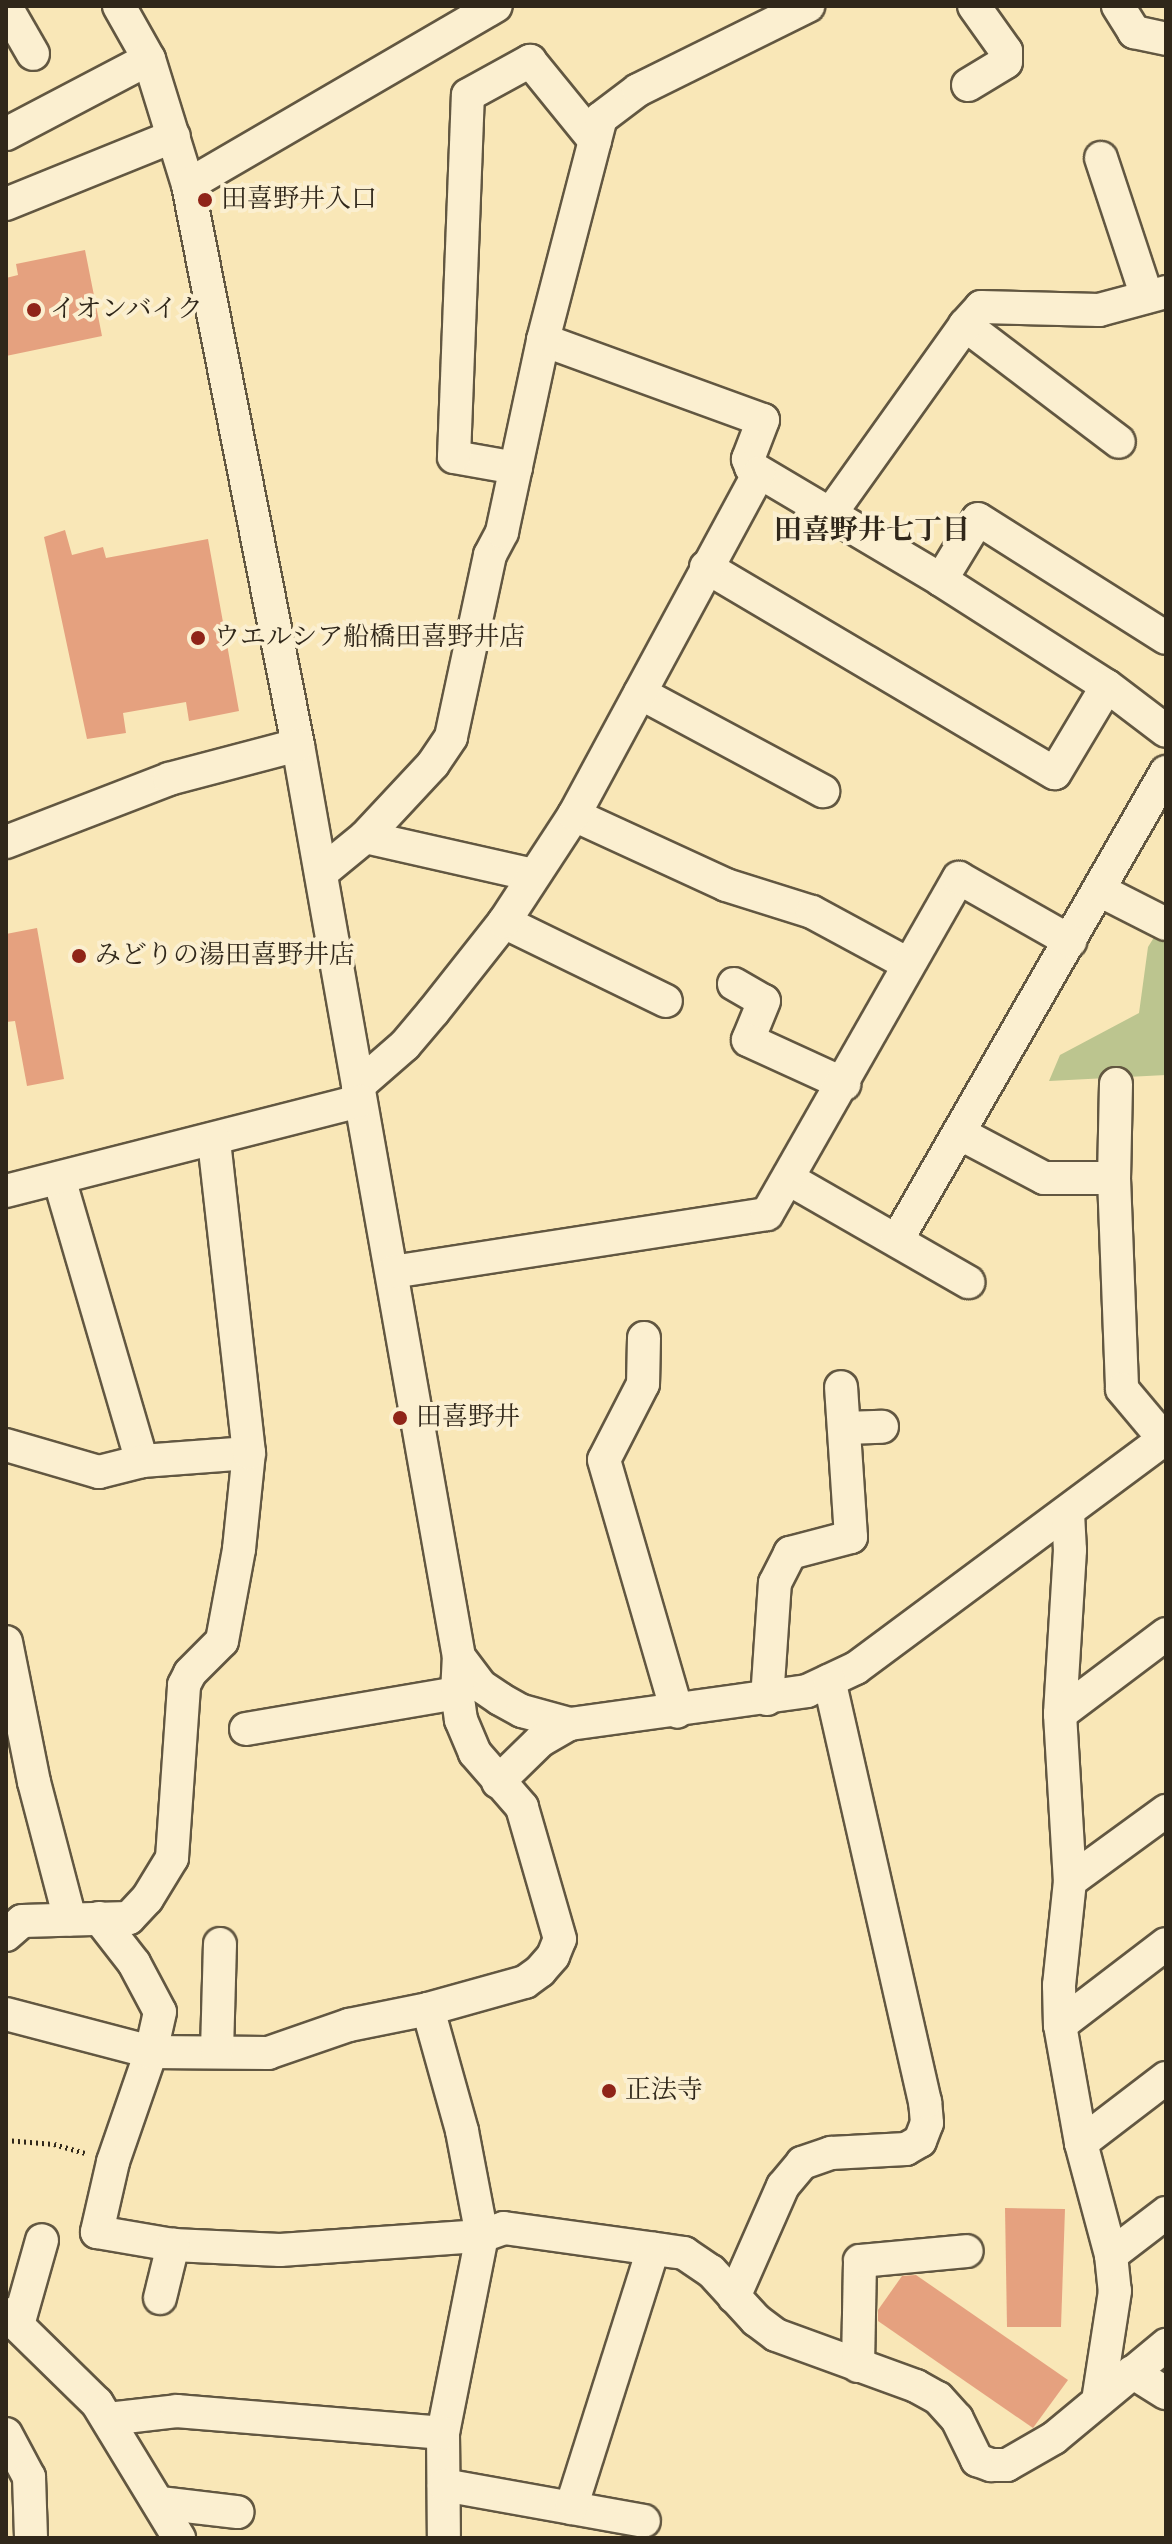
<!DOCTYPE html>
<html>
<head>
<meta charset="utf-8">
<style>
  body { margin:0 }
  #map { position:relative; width:1172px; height:2544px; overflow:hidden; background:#f9e7b7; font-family:"Libre Bodoni","Noto Serif JP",serif }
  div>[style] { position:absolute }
  .green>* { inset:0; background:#bcc58f }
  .building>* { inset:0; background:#e5a17f }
  .path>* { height:5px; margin-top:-2.5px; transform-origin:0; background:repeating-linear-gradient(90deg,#30271a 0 2px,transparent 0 6px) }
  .roads { filter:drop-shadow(2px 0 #625741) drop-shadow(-2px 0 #625741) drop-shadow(0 2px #625741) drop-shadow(0 -2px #625741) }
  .minor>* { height:32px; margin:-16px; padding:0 16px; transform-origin:16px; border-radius:16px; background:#fbefd0 }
  .dots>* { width:22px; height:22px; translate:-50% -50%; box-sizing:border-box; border:4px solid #fbefd0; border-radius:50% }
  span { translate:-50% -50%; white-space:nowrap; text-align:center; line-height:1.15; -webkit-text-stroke:8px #fbefd0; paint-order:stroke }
  .poi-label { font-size:26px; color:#30271a }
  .left { translate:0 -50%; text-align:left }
  .neighbourhood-label { font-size:28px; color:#30271a; font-weight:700 }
  .frame { position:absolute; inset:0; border:8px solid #30271a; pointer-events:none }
</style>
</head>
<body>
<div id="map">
  <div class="green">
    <div style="clip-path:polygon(1158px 931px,1166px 936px,1166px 1075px,1049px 1081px,1060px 1055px,1139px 1013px,1148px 947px)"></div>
  </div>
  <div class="building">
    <div style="clip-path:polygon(85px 250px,102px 336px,6px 356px,6px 278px,18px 275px,16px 264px)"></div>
    <div style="clip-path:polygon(65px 530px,72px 555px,103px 547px,106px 558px,208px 539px,239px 711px,189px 721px,186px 702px,123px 713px,126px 733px,87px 739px,44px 537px)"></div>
    <div style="clip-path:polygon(37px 928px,64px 1079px,27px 1086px,15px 1021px,6px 1022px,6px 934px)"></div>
    <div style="clip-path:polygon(1005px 2208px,1065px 2209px,1061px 2327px,1007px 2327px)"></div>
    <div style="clip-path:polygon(916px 2275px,1068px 2380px,1033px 2428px,878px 2321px,878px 2310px,902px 2276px)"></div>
  </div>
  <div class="path">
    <div style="left:6px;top:2140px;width:48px;rotate:4.8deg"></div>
    <div style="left:54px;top:2144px;width:32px;rotate:16deg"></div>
  </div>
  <div class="roads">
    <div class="minor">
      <div style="left:119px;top:6px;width:61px;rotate:60.5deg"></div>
      <div style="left:149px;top:59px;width:132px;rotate:72.8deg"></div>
      <div style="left:188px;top:185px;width:571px;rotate:78.89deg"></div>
      <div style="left:298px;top:745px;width:926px;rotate:79.99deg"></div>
      <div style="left:459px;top:1657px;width:36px;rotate:53deg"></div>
      <div style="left:481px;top:1686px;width:23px;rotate:34deg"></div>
      <div style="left:500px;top:1699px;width:25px;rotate:29deg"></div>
      <div style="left:522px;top:1711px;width:50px;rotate:15.2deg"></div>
      <div style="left:570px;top:1724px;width:239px;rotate:-7.9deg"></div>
      <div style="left:807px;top:1691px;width:54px;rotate:-25.1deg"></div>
      <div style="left:856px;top:1668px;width:386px;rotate:-36.6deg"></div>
      <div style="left:1118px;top:6px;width:31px;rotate:58deg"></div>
      <div style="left:1134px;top:32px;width:33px;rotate:12deg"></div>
      <div style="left:6px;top:7px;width:54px;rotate:60.1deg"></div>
      <div style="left:968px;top:85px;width:44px;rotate:-31.2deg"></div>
      <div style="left:1006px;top:62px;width:11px;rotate:-90deg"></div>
      <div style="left:1006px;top:51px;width:55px;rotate:-125.4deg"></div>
      <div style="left:6px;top:134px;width:161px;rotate:-27.7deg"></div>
      <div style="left:1101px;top:158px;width:146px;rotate:71.7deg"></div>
      <div style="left:188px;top:185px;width:356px;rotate:-30.2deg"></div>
      <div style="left:6px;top:204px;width:181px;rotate:-22deg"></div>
      <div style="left:965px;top:325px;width:193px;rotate:37.2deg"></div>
      <div style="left:543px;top:340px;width:234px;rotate:20deg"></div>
      <div style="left:763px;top:420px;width:42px;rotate:111deg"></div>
      <div style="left:748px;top:459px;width:9px;rotate:69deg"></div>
      <div style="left:751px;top:467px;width:221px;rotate:30.7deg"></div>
      <div style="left:941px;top:580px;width:197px;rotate:32.6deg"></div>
      <div style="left:1107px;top:686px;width:74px;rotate:37.3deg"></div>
      <div style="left:516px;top:468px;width:63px;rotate:-169.9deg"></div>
      <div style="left:454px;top:457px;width:362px;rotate:-87.8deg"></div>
      <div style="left:468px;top:95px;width:71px;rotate:-28.7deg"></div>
      <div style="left:530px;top:61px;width:103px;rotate:50.9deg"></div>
      <div style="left:831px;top:513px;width:231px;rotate:-54.5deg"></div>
      <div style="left:965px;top:325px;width:24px;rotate:-48deg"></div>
      <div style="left:981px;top:307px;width:118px;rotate:1.5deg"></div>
      <div style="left:1099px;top:310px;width:69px;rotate:-15deg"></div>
      <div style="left:706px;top:567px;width:405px;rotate:30.6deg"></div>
      <div style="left:1055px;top:773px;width:101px;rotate:-59.1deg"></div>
      <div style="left:941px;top:580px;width:71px;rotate:-58.8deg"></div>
      <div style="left:978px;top:519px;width:222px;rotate:32.3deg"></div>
      <div style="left:640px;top:693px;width:208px;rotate:28.2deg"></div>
      <div style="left:574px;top:815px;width:167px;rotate:24.7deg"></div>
      <div style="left:726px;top:885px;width:90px;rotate:17.4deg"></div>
      <div style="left:812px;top:912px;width:109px;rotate:28.4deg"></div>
      <div style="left:365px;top:837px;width:173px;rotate:12.7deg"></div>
      <div style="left:6px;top:842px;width:175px;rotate:-21.1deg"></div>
      <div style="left:169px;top:779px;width:133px;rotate:-14.8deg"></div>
      <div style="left:321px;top:873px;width:57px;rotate:-39.3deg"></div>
      <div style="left:365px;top:837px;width:100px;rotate:-47deg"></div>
      <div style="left:433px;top:764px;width:32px;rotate:-56deg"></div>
      <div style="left:451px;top:737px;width:186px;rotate:-77.9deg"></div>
      <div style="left:490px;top:555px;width:26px;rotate:-62deg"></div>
      <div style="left:502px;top:532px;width:196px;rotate:-77.9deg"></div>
      <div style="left:543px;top:340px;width:229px;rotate:-75.4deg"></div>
      <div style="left:601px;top:118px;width:46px;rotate:-37.1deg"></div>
      <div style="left:638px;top:90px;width:190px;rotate:-26.3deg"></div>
      <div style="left:1099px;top:890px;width:75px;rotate:26.9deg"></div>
      <div style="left:504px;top:922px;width:180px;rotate:26deg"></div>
      <div style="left:734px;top:984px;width:34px;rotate:30deg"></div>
      <div style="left:764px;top:1001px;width:42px;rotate:112.3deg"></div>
      <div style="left:748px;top:1040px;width:106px;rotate:24.6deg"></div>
      <div style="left:1116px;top:1084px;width:94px;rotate:91.2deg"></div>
      <div style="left:1114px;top:1178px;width:211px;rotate:87.8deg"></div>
      <div style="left:1122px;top:1389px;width:65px;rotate:50deg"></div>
      <div style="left:358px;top:1086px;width:62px;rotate:-41.1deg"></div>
      <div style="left:405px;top:1045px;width:43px;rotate:-49.7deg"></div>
      <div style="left:433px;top:1012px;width:115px;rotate:-51.7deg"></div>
      <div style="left:504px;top:922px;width:128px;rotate:-56.8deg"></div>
      <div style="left:574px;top:815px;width:389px;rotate:-61.6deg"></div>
      <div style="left:959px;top:1133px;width:96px;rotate:27.9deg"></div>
      <div style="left:1044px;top:1178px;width:70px"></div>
      <div style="left:59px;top:1178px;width:295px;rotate:73.7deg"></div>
      <div style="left:789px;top:1179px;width:207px;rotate:29.9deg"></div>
      <div style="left:6px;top:1191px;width:365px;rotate:-14.3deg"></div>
      <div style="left:897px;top:1240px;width:540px;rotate:-60.11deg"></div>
      <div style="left:392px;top:1272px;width:379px;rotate:-8.8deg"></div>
      <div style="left:767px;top:1214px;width:387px;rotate:-60.3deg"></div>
      <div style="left:959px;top:878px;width:128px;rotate:29.6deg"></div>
      <div style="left:644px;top:1338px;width:46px;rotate:91.2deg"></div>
      <div style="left:643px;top:1384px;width:85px;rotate:117.2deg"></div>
      <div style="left:604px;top:1460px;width:262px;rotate:73.8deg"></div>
      <div style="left:844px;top:1428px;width:38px;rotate:-2deg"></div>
      <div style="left:6px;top:1445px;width:97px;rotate:16.2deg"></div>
      <div style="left:99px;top:1472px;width:44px;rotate:-14.3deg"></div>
      <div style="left:142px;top:1461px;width:107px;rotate:-4.3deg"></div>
      <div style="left:1068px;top:1513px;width:37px;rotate:87deg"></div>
      <div style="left:1070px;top:1550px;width:164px;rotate:93.5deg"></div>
      <div style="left:1060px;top:1714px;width:167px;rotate:86.6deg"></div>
      <div style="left:1070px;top:1881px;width:105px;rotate:96deg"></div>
      <div style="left:1059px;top:1985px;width:40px;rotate:88.6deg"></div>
      <div style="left:1060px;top:2025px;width:120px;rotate:79.9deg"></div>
      <div style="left:1081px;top:2143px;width:116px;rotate:75deg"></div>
      <div style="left:1111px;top:2255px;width:36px;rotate:84deg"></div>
      <div style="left:1115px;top:2291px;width:111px;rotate:98.8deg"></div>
      <div style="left:6px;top:1642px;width:143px;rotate:78.7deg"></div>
      <div style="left:34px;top:1782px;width:142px;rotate:75.3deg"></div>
      <div style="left:767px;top:1699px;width:116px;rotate:-86.1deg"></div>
      <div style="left:775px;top:1583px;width:34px;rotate:-63deg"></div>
      <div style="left:790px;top:1553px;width:63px;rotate:-14.7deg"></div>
      <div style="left:851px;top:1537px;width:150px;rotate:-93.8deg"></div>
      <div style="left:1060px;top:1714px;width:133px;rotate:-37deg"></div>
      <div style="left:246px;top:1729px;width:214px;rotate:-9.7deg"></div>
      <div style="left:498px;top:1782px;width:59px;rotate:-44.3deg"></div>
      <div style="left:540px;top:1741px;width:34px;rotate:-30deg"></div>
      <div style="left:1070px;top:1881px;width:119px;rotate:-36.1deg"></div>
      <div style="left:99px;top:1918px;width:57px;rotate:52.1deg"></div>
      <div style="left:134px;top:1963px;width:55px;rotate:62deg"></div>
      <div style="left:160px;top:2012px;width:41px;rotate:102.7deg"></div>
      <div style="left:151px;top:2052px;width:116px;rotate:109.1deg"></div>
      <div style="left:113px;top:2162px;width:72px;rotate:102.9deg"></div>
      <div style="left:97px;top:2232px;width:77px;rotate:9.7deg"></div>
      <div style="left:173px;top:2245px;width:107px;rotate:2.7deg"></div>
      <div style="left:280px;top:2250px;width:202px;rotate:-4deg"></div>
      <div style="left:482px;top:2236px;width:23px;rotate:-20deg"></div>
      <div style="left:504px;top:2228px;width:182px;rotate:7.9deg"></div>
      <div style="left:684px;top:2253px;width:32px;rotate:34deg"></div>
      <div style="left:711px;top:2271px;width:67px;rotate:47.4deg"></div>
      <div style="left:756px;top:2320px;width:25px;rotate:37deg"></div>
      <div style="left:776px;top:2335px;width:149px;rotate:20deg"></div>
      <div style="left:916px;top:2386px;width:25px;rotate:29deg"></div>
      <div style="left:938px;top:2398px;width:28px;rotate:48deg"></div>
      <div style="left:957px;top:2419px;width:46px;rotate:64deg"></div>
      <div style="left:977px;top:2460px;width:15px;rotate:20deg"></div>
      <div style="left:991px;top:2465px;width:16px"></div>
      <div style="left:1007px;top:2465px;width:54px;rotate:-29.9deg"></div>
      <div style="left:1054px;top:2438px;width:146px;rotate:-39.7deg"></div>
      <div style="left:6px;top:1935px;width:21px;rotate:-41deg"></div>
      <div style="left:22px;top:1921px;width:107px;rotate:-1.6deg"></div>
      <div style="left:129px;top:1918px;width:26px;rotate:-47deg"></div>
      <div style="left:147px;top:1899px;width:48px;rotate:-58.6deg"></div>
      <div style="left:172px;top:1858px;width:173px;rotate:-86deg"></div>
      <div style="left:184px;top:1685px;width:13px;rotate:-63deg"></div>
      <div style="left:190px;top:1673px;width:45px;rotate:-45deg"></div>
      <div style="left:222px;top:1641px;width:94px;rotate:-79.5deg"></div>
      <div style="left:239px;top:1549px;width:97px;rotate:-84.1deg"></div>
      <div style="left:249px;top:1453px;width:316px;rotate:-96.4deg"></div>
      <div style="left:428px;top:2009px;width:127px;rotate:74.4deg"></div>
      <div style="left:462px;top:2131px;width:107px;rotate:79.2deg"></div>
      <div style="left:482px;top:2236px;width:201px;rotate:101.2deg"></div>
      <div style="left:443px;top:2433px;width:105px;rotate:89.5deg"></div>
      <div style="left:6px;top:2014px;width:150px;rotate:14.7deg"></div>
      <div style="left:151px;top:2052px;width:117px;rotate:0.5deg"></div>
      <div style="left:268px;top:2053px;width:86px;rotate:-19.1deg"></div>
      <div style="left:349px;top:2025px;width:81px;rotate:-11.4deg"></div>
      <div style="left:428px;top:2009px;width:101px;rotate:-15.6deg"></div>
      <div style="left:525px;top:1982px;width:19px;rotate:-36deg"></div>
      <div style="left:540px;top:1971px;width:20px;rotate:-49deg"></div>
      <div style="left:553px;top:1956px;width:18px;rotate:-68deg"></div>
      <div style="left:560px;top:1939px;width:137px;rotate:-106.1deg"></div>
      <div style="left:522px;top:1807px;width:72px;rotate:-131deg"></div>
      <div style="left:475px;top:1753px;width:36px;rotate:-113deg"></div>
      <div style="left:461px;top:1720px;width:27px;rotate:-98deg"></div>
      <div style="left:457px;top:1693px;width:36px;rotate:-87deg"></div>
      <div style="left:1060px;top:2025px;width:133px;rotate:-37.4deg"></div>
      <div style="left:217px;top:2051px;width:107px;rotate:-88.4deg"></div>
      <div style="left:1081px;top:2143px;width:107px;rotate:-37.4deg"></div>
      <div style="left:1111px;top:2255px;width:69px;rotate:-37.4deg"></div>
      <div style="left:734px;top:2297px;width:121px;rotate:-66.2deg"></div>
      <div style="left:783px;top:2186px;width:30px;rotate:-50deg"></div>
      <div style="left:802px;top:2163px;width:31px;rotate:-19deg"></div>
      <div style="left:831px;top:2153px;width:75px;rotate:-3.1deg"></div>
      <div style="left:906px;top:2149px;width:16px;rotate:-30deg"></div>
      <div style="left:920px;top:2141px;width:19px;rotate:-69deg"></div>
      <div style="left:927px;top:2123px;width:21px;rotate:-95deg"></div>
      <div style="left:925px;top:2102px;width:432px;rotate:-102.8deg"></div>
      <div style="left:160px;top:2298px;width:55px;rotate:-76.2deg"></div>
      <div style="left:6px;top:2314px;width:127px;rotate:44.4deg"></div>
      <div style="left:97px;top:2403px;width:158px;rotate:58.7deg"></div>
      <div style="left:18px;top:2325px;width:88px;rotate:-74.2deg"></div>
      <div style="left:858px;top:2366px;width:105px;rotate:-88.9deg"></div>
      <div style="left:860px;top:2261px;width:107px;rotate:-5.3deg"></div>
      <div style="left:1132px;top:2372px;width:40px;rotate:32deg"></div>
      <div style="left:108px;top:2419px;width:69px;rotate:-6.6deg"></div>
      <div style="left:177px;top:2411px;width:267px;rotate:4.7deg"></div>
      <div style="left:6px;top:2434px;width:49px;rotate:61.9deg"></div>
      <div style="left:29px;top:2477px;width:61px;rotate:88.1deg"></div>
      <div style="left:444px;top:2485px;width:203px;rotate:10.2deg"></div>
      <div style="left:160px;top:2503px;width:78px;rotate:6.7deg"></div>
      <div style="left:571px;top:2508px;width:272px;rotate:-72.4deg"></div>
    </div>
  </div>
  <div class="dots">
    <div style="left:205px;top:200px;background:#8f2418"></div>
    <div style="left:34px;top:310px;background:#8f2418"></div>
    <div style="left:198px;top:638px;background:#8f2418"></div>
    <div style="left:79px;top:956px;background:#8f2418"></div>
    <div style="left:400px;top:1418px;background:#8f2418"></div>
    <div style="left:609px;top:2091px;background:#8f2418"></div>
  </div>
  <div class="poi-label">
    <span class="left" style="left:221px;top:200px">田喜野井入口</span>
    <span class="left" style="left:50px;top:310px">イオンバイク</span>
    <span class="left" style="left:214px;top:638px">ウエルシア船橋田喜野井店</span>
    <span class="left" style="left:95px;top:956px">みどりの湯田喜野井店</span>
    <span class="left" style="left:416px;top:1418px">田喜野井</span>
    <span class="left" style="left:625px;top:2091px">正法寺</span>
  </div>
  <div class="neighbourhood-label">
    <span style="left:872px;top:531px">田喜野井七丁目</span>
  </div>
  <div class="frame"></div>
</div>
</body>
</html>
